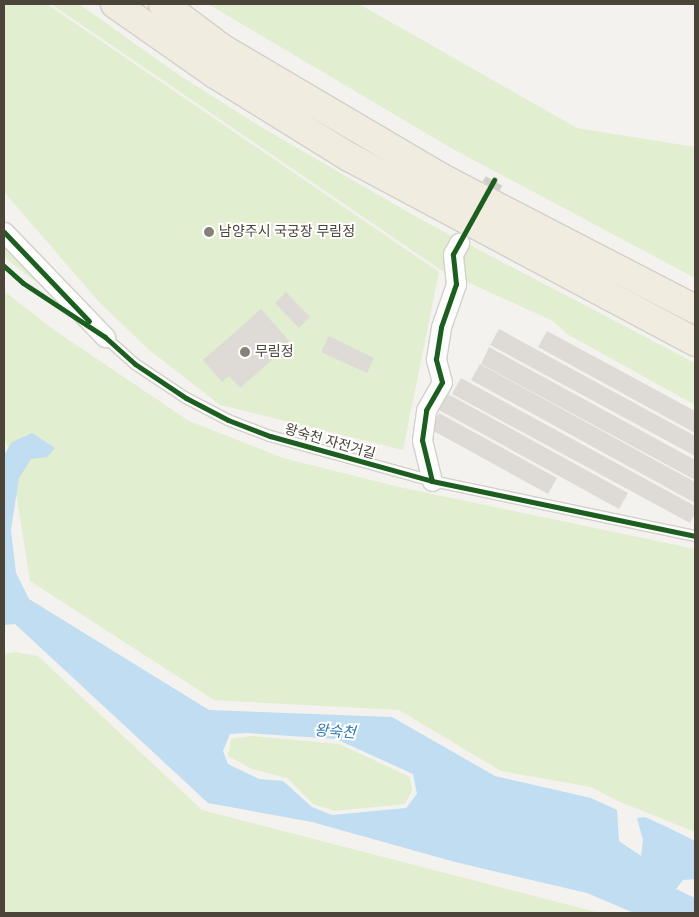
<!DOCTYPE html>
<html>
<head>
<meta charset="utf-8">
<style>
  body { margin:0 }
  #map { position:relative; width:699px; height:917px; overflow:hidden; background:#f4f2ee; font-family:"Varela Round","Noto Sans KR",sans-serif }
  div>[style] { position:absolute }
  .green>* { inset:0; background:#e1eecf }
  .water>* { inset:0; background:#c0ddf1 }
  .building>* { inset:0; background:#dedbd6 }
  .minor-tunnel>* { height:19px; margin-top:-9.5px; transform-origin:0; background:repeating-linear-gradient(90deg,#d2cfca 0 19px,transparent 0 28px) }
  .roads { filter:drop-shadow(1px 0 #d2d0cb) drop-shadow(-1px 0 #d2d0cb) drop-shadow(0 1px #d2d0cb) drop-shadow(0 -1px #d2d0cb) }
  .service>* { height:10px; margin:-5px; padding:0 5px; transform-origin:5px; border-radius:5px; background:#fdfdfc }
  .minor>* { height:19px; margin:-9.5px; padding:0 9.5px; transform-origin:9.5px; border-radius:9.5px; background:#fdfdfc }
  .trunk>* { height:28px; margin:-14px; padding:0 14px; transform-origin:14px; border-radius:14px; background:#f0ece0 }
  .cycleway>* { height:5px; margin:-2.5px; padding:0 2.5px; transform-origin:2.5px; border-radius:2.5px; background:#1b5e20 }
  .dots>* { width:14px; height:14px; translate:-50% -50%; box-sizing:border-box; border:2px solid #fff; border-radius:50% }
  span { translate:-50% -50%; white-space:nowrap; text-align:center; line-height:1.15; -webkit-text-stroke:4px #fff; paint-order:stroke }
  .poi-label { font-size:14px; color:#4b4439 }
  .left { translate:0 -50%; text-align:left }
  .street-label { font-size:14px; color:#4b4439 }
  .water-label { font-size:15px; color:#2e7ab2; font-style:italic }
  .frame { position:absolute; inset:0; border:5px solid #4b4439; pointer-events:none }
</style>
</head>
<body>
<div id="map">
  <div class="green">
    <div style="clip-path:polygon(4px 4px,47px 4px,439px 272px,403px 450px,220px 405px,148px 349px,100px 303px,4px 192px)"></div>
    <div style="clip-path:polygon(51px 4px,79px 4px,179px 75px,266px 130px,420px 219px,695px 363px,695px 405px,567px 334px,553px 321px,441px 270px)"></div>
    <div style="clip-path:polygon(208px 4px,359px 4px,577px 128px,695px 147px,695px 278px,451px 148px)"></div>
    <div style="clip-path:polygon(4px 243px,54px 296px,4px 257px)"></div>
    <div style="clip-path:polygon(4px 291px,54px 330px,189px 421px,283px 458px,399px 487px,695px 549px,695px 832px,618px 801px,591px 787px,501px 771px,399px 710px,214px 700px,30px 581px,9px 449px,4px 440px)"></div>
    <div style="clip-path:polygon(14px 652px,38px 656px,202px 810px,600px 913px,4px 913px,4px 654px)"></div>
    <div style="clip-path:polygon(251px 736px,339px 744px,410px 777px,412px 791px,405px 804px,335px 811px,313px 804px,287px 778px,252px 769px,228px 756px,231px 739px)"></div>
  </div>
  <div class="water">
    <div style="clip-path:polygon(evenodd,32px 433px,55px 448px,47px 457px,31px 459px,19px 478px,11px 530px,16px 573px,29px 599px,209px 710px,392px 717px,495px 776px,591px 798px,617px 810px,619px 841px,641px 856px,643px 840px,637px 818px,645px 817px,667px 827px,695px 841px,695px 879px,683px 880px,676px 889px,695px 898px,695px 913px,634px 913px,587px 893px,455px 862px,312px 822px,208px 803px,15px 624px,4px 625px,4px 455px,12px 442px,32px 433px,247px 733px,336px 739px,413px 774px,417px 794px,406px 808px,332px 815px,312px 807px,283px 781px,259px 779px,228px 764px,223px 751px,230px 734px,247px 733px)"></div>
  </div>
  <div class="building">
    <div style="clip-path:polygon(286px 292px,310px 317px,299px 328px,275px 303px)"></div>
    <div style="clip-path:polygon(261px 309px,291px 343px,240px 388px,229px 376px,222px 382px,203px 360px)"></div>
    <div style="clip-path:polygon(499px 329px,695px 436px,695px 456px,490px 345px)"></div>
    <div style="clip-path:polygon(547px 331px,695px 411px,695px 433px,538px 347px)"></div>
    <div style="clip-path:polygon(329px 336px,374px 358px,367px 373px,321px 352px)"></div>
    <div style="clip-path:polygon(489px 347px,695px 460px,695px 480px,481px 364px)"></div>
    <div style="clip-path:polygon(480px 364px,695px 482px,695px 503px,471px 380px)"></div>
    <div style="clip-path:polygon(461px 378px,695px 506px,695px 514px,690px 523px,452px 394px)"></div>
    <div style="clip-path:polygon(448px 394px,628px 493px,619px 509px,439px 410px)"></div>
    <div style="clip-path:polygon(439px 413px,557px 478px,548px 494px,430px 429px)"></div>
  </div>
  <div class="minor-tunnel">
    <div style="left:477px;top:210px;width:34px;rotate:-60deg"></div>
  </div>
  <div class="roads">
    <div class="service">
      <div style="left:105px;top:337px;width:40px;rotate:42deg"></div>
      <div style="left:135px;top:364px;width:61px;rotate:33.7deg"></div>
      <div style="left:186px;top:398px;width:47px;rotate:27.6deg"></div>
      <div style="left:228px;top:420px;width:45px;rotate:20.9deg"></div>
      <div style="left:270px;top:436px;width:168px;rotate:15.5deg"></div>
      <div style="left:432px;top:481px;width:269px;rotate:11.8deg"></div>
    </div>
    <div class="minor">
      <div style="left:4px;top:232px;width:146px;rotate:46.1deg"></div>
      <div style="left:432px;top:481px;width:42px;rotate:-103.7deg"></div>
      <div style="left:422px;top:440px;width:30px;rotate:-82deg"></div>
      <div style="left:426px;top:410px;width:32px;rotate:-60deg"></div>
      <div style="left:442px;top:382px;width:24px;rotate:-105deg"></div>
      <div style="left:436px;top:359px;width:32px;rotate:-81deg"></div>
      <div style="left:441px;top:327px;width:46px;rotate:-70.8deg"></div>
      <div style="left:456px;top:284px;width:30px;rotate:-96deg"></div>
      <div style="left:453px;top:254px;width:13px;rotate:-61deg"></div>
    </div>
    <div class="trunk">
      <div style="left:115px;top:4px;width:122px;rotate:35deg"></div>
      <div style="left:215px;top:74px;width:158px;rotate:31.8deg"></div>
      <div style="left:349px;top:157px;width:392px;rotate:28.1deg"></div>
      <div style="left:163px;top:4px;width:75px;rotate:36.9deg"></div>
      <div style="left:223px;top:49px;width:256px;rotate:30.5deg"></div>
      <div style="left:444px;top:179px;width:283px;rotate:27.4deg"></div>
    </div>
  </div>
  <div class="cycleway">
    <div style="left:4px;top:232px;width:123px;rotate:46.3deg"></div>
    <div style="left:4px;top:266px;width:25px;rotate:42deg"></div>
    <div style="left:23px;top:283px;width:98px;rotate:33.4deg"></div>
    <div style="left:105px;top:337px;width:40px;rotate:42deg"></div>
    <div style="left:135px;top:364px;width:61px;rotate:33.7deg"></div>
    <div style="left:186px;top:398px;width:47px;rotate:27.6deg"></div>
    <div style="left:228px;top:420px;width:45px;rotate:20.9deg"></div>
    <div style="left:270px;top:436px;width:168px;rotate:15.5deg"></div>
    <div style="left:432px;top:481px;width:269px;rotate:11.8deg"></div>
    <div style="left:432px;top:481px;width:42px;rotate:-103.7deg"></div>
    <div style="left:422px;top:440px;width:30px;rotate:-82deg"></div>
    <div style="left:426px;top:410px;width:32px;rotate:-60deg"></div>
    <div style="left:442px;top:382px;width:24px;rotate:-105deg"></div>
    <div style="left:436px;top:359px;width:32px;rotate:-81deg"></div>
    <div style="left:441px;top:327px;width:46px;rotate:-70.8deg"></div>
    <div style="left:456px;top:284px;width:30px;rotate:-96deg"></div>
    <div style="left:453px;top:254px;width:85px;rotate:-61deg"></div>
  </div>
  <div class="dots">
    <div style="left:209px;top:232px;background:#868178"></div>
    <div style="left:245px;top:352px;background:#868178"></div>
  </div>
  <div class="poi-label">
    <span class="left" style="left:219px;top:232px">남양주시 국궁장 무림정</span>
    <span class="left" style="left:255px;top:352px">무림정</span>
  </div>
  <div class="street-label">
    <span style="left:330px;top:442px;rotate:16deg">왕숙천 자전거길</span>
  </div>
  <div class="water-label">
    <span style="left:335px;top:732px;rotate:4deg">왕숙천</span>
  </div>
  <div class="frame"></div>
</div>
</body>
</html>
